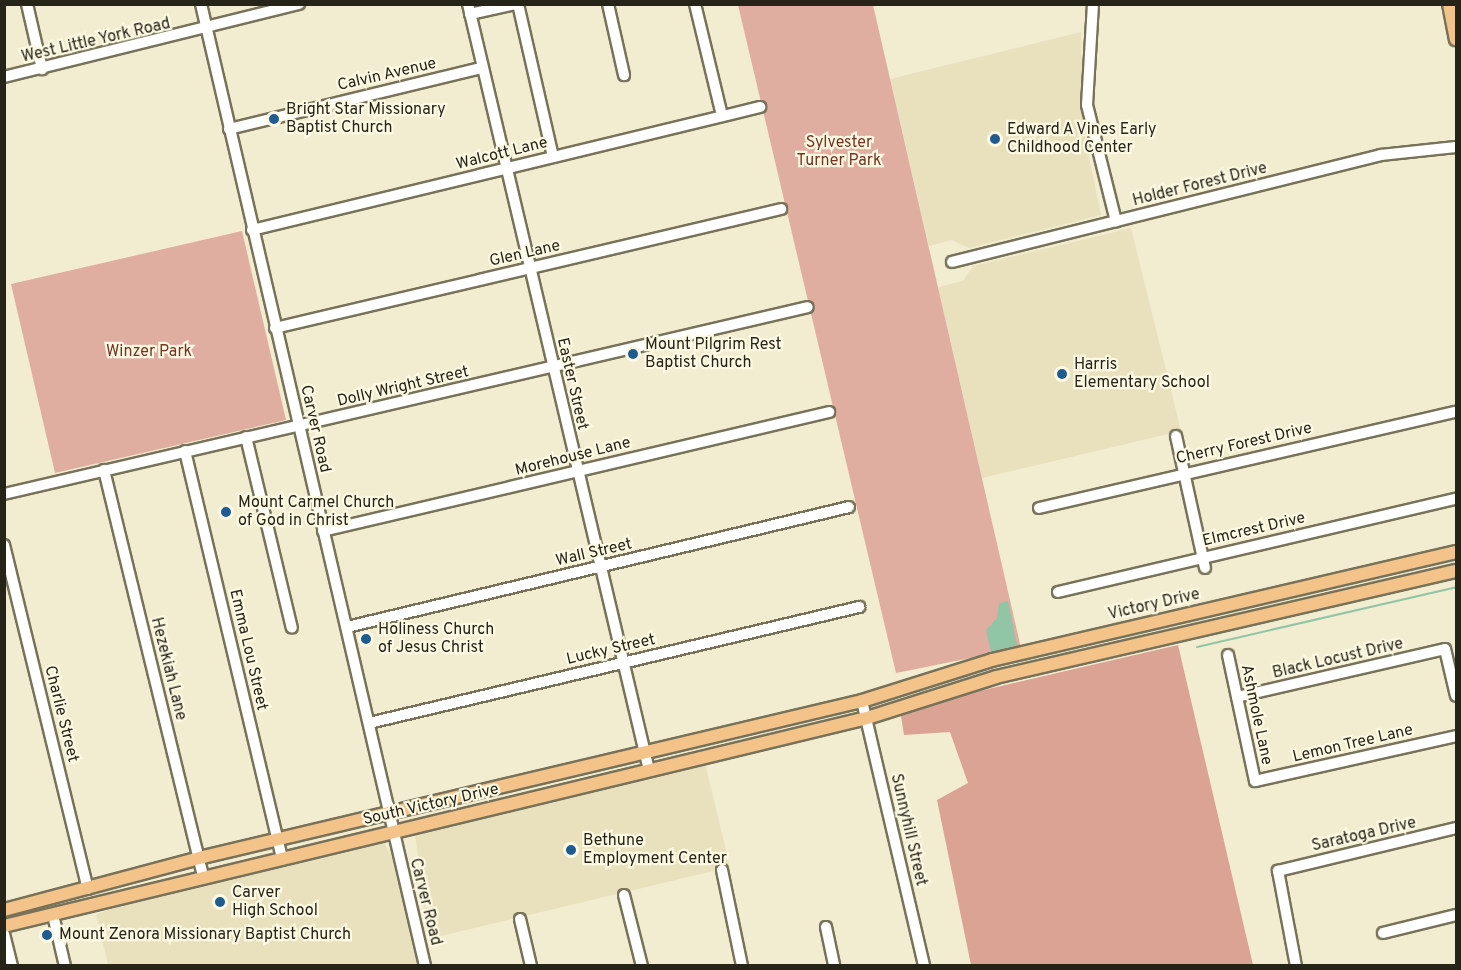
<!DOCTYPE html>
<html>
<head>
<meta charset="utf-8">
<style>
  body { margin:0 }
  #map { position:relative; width:1461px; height:970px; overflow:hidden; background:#f2ecd0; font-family:Overpass,sans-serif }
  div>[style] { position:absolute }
  .built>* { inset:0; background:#e9e1be }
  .green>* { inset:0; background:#e0aea0 }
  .forest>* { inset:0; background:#dba394 }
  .water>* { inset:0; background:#91c5a6 }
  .stream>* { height:2px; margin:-1px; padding:0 1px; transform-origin:1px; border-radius:1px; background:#91c5a6 }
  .roads { filter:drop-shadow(2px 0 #777259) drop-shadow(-2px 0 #777259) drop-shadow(0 2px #777259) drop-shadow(0 -2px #777259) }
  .minor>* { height:10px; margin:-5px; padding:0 5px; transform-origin:5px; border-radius:5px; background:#fff }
  .major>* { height:12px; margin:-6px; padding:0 6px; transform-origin:6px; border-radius:6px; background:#f3c38a }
  .dots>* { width:16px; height:16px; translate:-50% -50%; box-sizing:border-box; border:3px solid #fef9e3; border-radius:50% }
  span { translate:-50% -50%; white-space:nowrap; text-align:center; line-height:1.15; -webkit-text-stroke:4.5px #fef9e3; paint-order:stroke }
  .street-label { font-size:16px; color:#262419 }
  .poi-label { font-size:16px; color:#262419 }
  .left { translate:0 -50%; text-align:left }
  .park-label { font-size:16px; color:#763220 }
  .frame { position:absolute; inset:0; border:6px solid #262419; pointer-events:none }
</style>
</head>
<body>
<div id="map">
  <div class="built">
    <div style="clip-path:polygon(1081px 32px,1083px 128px,1101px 215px,969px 248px,952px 240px,929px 246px,890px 79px)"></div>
    <div style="clip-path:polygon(1131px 228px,1181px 431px,982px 478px,938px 287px,963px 281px,973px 266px)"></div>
    <div style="clip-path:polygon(705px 763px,730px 867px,428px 939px,415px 833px)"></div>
    <div style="clip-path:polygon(384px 842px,392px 857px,417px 965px,108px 965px,96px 914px,168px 891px)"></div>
  </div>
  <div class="green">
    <div style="clip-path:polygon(738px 5px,873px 5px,1021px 648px,896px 673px)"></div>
    <div style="clip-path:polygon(242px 231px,286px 420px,55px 473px,11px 284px)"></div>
  </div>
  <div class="forest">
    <div style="clip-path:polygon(1178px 645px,1253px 965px,971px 965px,937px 800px,968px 783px,950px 732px,904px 735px,901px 716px,971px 693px)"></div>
  </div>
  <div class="water">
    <div style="clip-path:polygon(1008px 601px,1017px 645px,991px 652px,986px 630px,997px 618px,999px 603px)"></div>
  </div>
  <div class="stream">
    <div style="left:1197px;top:647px;width:266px;rotate:-13deg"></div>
  </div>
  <div class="roads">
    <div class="minor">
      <div style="left:27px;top:4px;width:67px;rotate:77deg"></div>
      <div style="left:201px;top:4px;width:988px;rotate:76.89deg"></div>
      <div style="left:468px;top:4px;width:787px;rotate:76.71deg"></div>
      <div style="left:518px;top:4px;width:157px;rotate:77.1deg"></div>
      <div style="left:608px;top:4px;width:73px;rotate:77.3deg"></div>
      <div style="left:695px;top:4px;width:115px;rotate:76.4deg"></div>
      <div style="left:1093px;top:4px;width:101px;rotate:93.4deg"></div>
      <div style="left:1087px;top:105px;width:120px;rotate:76deg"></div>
      <div style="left:470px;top:14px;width:46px;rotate:-12.5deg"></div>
      <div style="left:4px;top:77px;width:304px;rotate:-13.9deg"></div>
      <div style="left:229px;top:129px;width:260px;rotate:-13.6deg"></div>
      <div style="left:252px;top:230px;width:523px;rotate:-13.61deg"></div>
      <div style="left:952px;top:262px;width:442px;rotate:-14deg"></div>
      <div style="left:1381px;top:155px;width:75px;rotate:-6.1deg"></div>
      <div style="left:275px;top:328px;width:520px;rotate:-13.23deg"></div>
      <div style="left:1176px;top:436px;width:135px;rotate:77.6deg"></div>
      <div style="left:246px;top:437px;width:196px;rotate:76.5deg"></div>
      <div style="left:185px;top:451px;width:417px;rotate:76.6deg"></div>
      <div style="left:104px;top:470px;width:417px;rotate:76.3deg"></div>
      <div style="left:4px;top:494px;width:825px;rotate:-13.09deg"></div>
      <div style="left:1039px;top:508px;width:428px;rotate:-13deg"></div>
      <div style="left:323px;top:531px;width:520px;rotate:-13.23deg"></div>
      <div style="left:4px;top:545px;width:354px;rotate:76.3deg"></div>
      <div style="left:1058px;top:592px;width:409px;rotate:-13.2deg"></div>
      <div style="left:347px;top:627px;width:516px;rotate:-13.44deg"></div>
      <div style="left:1228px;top:655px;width:129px;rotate:77.9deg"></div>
      <div style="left:1255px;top:781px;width:206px;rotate:-12.6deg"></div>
      <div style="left:1237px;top:697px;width:213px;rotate:-13deg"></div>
      <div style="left:1445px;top:649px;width:48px;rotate:76.8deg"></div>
      <div style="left:862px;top:701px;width:272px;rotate:76.8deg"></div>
      <div style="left:369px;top:723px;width:504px;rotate:-13.32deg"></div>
      <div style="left:722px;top:870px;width:98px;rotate:78.2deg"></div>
      <div style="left:624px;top:895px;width:73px;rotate:75.8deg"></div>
      <div style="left:53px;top:915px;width:52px;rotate:76.8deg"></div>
      <div style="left:520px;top:919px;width:48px;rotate:76.8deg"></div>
      <div style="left:826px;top:927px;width:40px;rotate:78deg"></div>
      <div style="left:1383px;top:933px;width:75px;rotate:-13.9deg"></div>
      <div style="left:4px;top:934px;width:33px;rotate:76deg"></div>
      <div style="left:1296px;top:966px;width:97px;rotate:-100.7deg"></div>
      <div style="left:1278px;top:871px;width:183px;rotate:-13.6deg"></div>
    </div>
    <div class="major">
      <div style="left:1449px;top:4px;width:36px;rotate:79deg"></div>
      <div style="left:4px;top:910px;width:206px;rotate:-14.9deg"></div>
      <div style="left:203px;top:857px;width:677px;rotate:-13.32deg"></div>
      <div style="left:862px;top:701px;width:136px;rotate:-17.5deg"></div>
      <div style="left:992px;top:660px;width:476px;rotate:-13.1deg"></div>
      <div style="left:4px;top:926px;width:888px;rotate:-13.55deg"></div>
      <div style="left:867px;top:718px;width:135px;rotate:-17.6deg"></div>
      <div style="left:996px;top:677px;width:472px;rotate:-13deg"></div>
    </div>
  </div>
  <div class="dots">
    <div style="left:274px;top:119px;background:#1d5b91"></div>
    <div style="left:995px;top:139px;background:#1d5b91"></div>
    <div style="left:633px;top:354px;background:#1d5b91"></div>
    <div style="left:1062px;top:374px;background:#1d5b91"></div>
    <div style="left:226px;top:512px;background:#1d5b91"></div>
    <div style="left:366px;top:639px;background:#1d5b91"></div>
    <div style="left:571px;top:850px;background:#1d5b91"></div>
    <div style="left:220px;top:902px;background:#1d5b91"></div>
    <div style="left:47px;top:935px;background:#1d5b91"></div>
  </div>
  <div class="street-label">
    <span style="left:96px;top:41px;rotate:-13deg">West Little York Road</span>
    <span style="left:387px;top:75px;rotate:-13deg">Calvin Avenue</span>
    <span style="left:502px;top:154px;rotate:-14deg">Walcott Lane</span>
    <span style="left:1200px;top:185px;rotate:-14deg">Holder Forest Drive</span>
    <span style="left:525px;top:254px;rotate:-13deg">Glen Lane</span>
    <span style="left:572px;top:384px;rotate:77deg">Easter Street</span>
    <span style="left:403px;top:387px;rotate:-13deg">Dolly Wright Street</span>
    <span style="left:315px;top:429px;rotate:77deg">Carver Road</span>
    <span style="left:1244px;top:444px;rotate:-13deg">Cherry Forest Drive</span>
    <span style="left:573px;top:457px;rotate:-14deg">Morehouse Lane</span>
    <span style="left:1254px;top:530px;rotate:-13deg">Elmcrest Drive</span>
    <span style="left:594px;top:553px;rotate:-13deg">Wall Street</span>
    <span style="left:1154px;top:605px;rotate:-13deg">Victory Drive</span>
    <span style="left:248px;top:650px;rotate:77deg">Emma Lou Street</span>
    <span style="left:611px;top:650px;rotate:-13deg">Lucky Street</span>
    <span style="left:1338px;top:659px;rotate:-13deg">Black Locust Drive</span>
    <span style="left:168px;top:669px;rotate:76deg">Hezekiah Lane</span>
    <span style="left:61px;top:714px;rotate:76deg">Charlie Street</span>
    <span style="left:1256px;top:715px;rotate:78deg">Ashmole Lane</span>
    <span style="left:1353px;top:744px;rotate:-13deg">Lemon Tree Lane</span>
    <span style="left:431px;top:805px;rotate:-13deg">South Victory Drive</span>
    <span style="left:908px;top:830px;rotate:77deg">Sunnyhill Street</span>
    <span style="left:1364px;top:835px;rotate:-13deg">Saratoga Drive</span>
    <span style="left:425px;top:902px;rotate:76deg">Carver Road</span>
  </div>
  <div class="poi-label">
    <span class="left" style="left:286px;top:119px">Bright Star Missionary<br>Baptist Church</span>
    <span class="left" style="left:1007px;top:139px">Edward A Vines Early<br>Childhood Center</span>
    <span class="left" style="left:645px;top:354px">Mount Pilgrim Rest<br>Baptist Church</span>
    <span class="left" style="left:1074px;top:374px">Harris<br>Elementary School</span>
    <span class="left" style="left:238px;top:512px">Mount Carmel Church<br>of God in Christ</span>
    <span class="left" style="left:378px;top:639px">Holiness Church<br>of Jesus Christ</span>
    <span class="left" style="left:583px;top:850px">Bethune<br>Employment Center</span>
    <span class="left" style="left:232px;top:902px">Carver<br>High School</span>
    <span class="left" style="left:59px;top:935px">Mount Zenora Missionary Baptist Church</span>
  </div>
  <div class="park-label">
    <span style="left:839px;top:152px">Sylvester<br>Turner Park</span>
    <span style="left:149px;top:352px">Winzer Park</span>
  </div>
  <div class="frame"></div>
</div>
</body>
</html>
